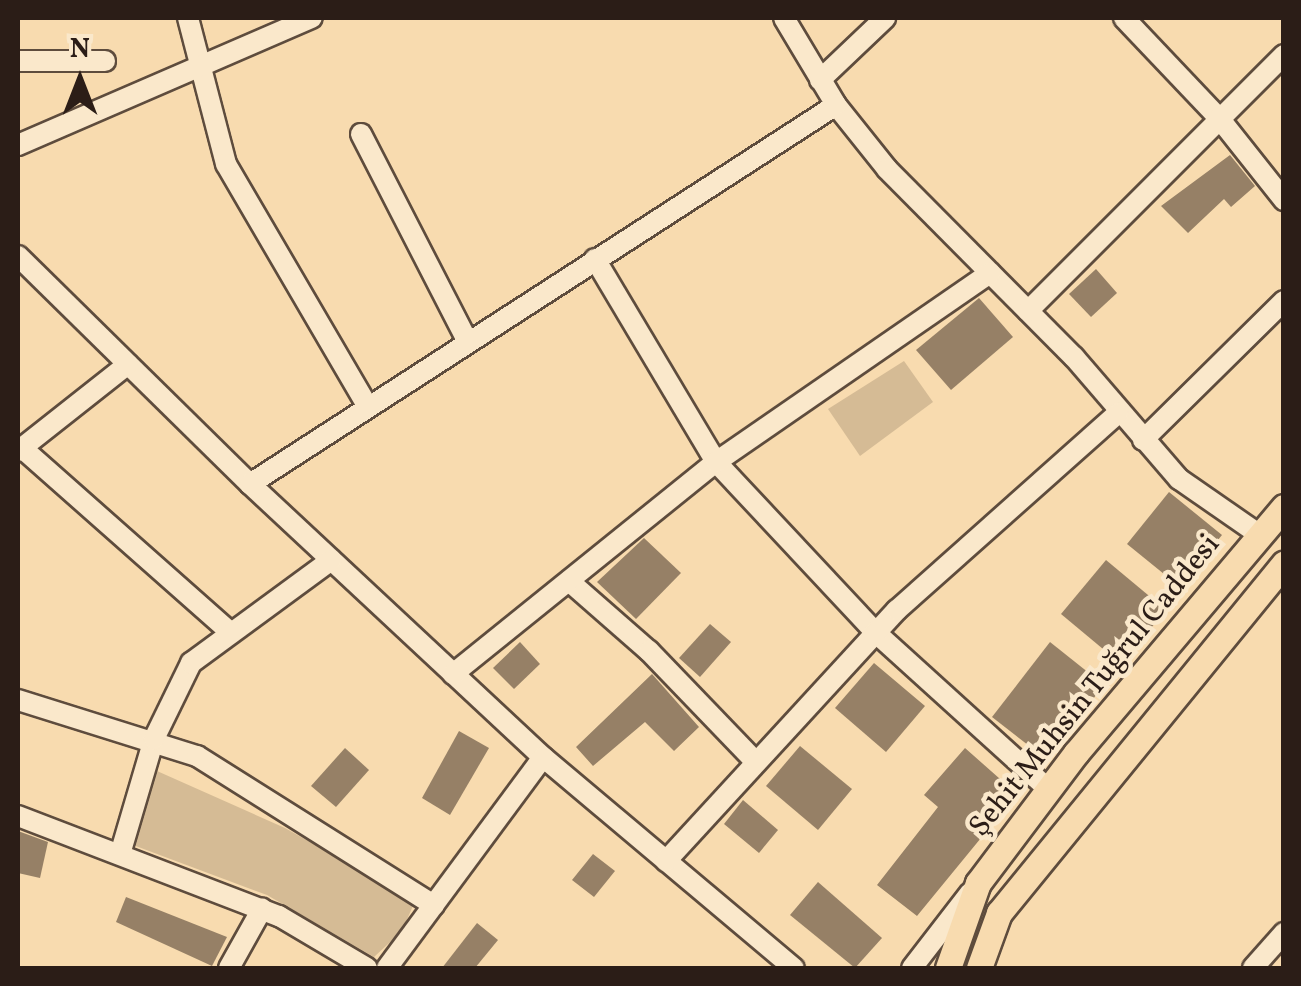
<!DOCTYPE html>
<html>
<head>
<meta charset="utf-8">
<style>
  body { margin:0 }
  #map { position:relative; width:1301px; height:986px; overflow:hidden; background:#f8dbaf; font-family:Vollkorn,serif }
  div>[style] { position:absolute }
  .green>* { inset:0; background:#d5bb95 }
  .building>* { inset:0; background:#968066 }
  .roads { filter:drop-shadow(2px 0 #5e4c3d) drop-shadow(-2px 0 #5e4c3d) drop-shadow(0 2px #5e4c3d) drop-shadow(0 -2px #5e4c3d) }
  .minor>* { height:20px; margin:-10px; padding:0 10px; transform-origin:10px; border-radius:10px; background:#fae8cb }
  .major>* { height:25px; margin:-12.5px; padding:0 12.5px; transform-origin:12.5px; border-radius:12.5px; background:#f8dbaf }
  span { translate:-50% -50%; white-space:nowrap; text-align:center; line-height:1.15; -webkit-text-stroke:9px #fae8cb; paint-order:stroke }
  .street-label { font-size:30px; color:#2b1d17 }
  .frame { position:absolute; inset:0; border:20px solid #2b1d17; pointer-events:none }
  .north { position:absolute; left:30px; top:30px; width:100px; height:100px; -webkit-text-stroke:8px #fae8cb; paint-order:stroke; rotate:0deg; font-size:28px; font-weight:700; line-height:40px; text-align:center; color:#2b1d17 }
  .north::after { content:''; display:block; margin:auto; width:35px; height:45px; background:#2b1d17; clip-path:polygon(50% 0,100% 100%,50% 72%,0 100%) }
</style>
</head>
<body>
<div id="map">
  <div class="green">
    <div style="clip-path:polygon(904px 361px,933px 402px,860px 456px,828px 409px)"></div>
    <div style="clip-path:polygon(157px 771px,285px 828px,415px 901px,402px 931px,374px 957px,267px 895px,133px 845px)"></div>
  </div>
  <div class="building">
    <div style="clip-path:polygon(1230px 155px,1255px 186px,1231px 207px,1224px 199px,1188px 233px,1161px 206px)"></div>
    <div style="clip-path:polygon(1096px 269px,1117px 293px,1091px 317px,1069px 294px)"></div>
    <div style="clip-path:polygon(979px 298px,1013px 337px,951px 390px,916px 350px)"></div>
    <div style="clip-path:polygon(1169px 492px,1222px 535px,1180px 587px,1127px 544px)"></div>
    <div style="clip-path:polygon(644px 538px,681px 573px,636px 619px,597px 582px)"></div>
    <div style="clip-path:polygon(1106px 560px,1166px 610px,1121px 664px,1061px 614px)"></div>
    <div style="clip-path:polygon(710px 624px,731px 642px,700px 677px,679px 658px)"></div>
    <div style="clip-path:polygon(520px 642px,540px 664px,514px 689px,493px 668px)"></div>
    <div style="clip-path:polygon(1050px 642px,1104px 685px,1046px 759px,992px 717px)"></div>
    <div style="clip-path:polygon(874px 663px,925px 706px,886px 752px,835px 708px)"></div>
    <div style="clip-path:polygon(652px 674px,699px 727px,674px 751px,645px 722px,593px 766px,576px 747px)"></div>
    <div style="clip-path:polygon(459px 731px,489px 748px,450px 815px,422px 798px)"></div>
    <div style="clip-path:polygon(800px 746px,852px 789px,818px 830px,766px 786px)"></div>
    <div style="clip-path:polygon(345px 748px,369px 770px,336px 807px,311px 786px)"></div>
    <div style="clip-path:polygon(965px 748px,1017px 794px,917px 916px,877px 885px,938px 807px,924px 795px)"></div>
    <div style="clip-path:polygon(743px 800px,778px 830px,759px 853px,724px 824px)"></div>
    <div style="clip-path:polygon(18px 831px,48px 842px,40px 878px,18px 873px)"></div>
    <div style="clip-path:polygon(593px 854px,615px 871px,594px 897px,572px 880px)"></div>
    <div style="clip-path:polygon(818px 882px,882px 938px,855px 968px,790px 915px)"></div>
    <div style="clip-path:polygon(126px 897px,227px 937px,212px 966px,116px 922px)"></div>
    <div style="clip-path:polygon(477px 923px,498px 940px,475px 968px,442px 968px)"></div>
  </div>
  <div class="roads">
    <div class="minor">
      <div style="left:188px;top:18px;width:151px;rotate:75.4deg"></div>
      <div style="left:226px;top:164px;width:281px;rotate:59.7deg"></div>
      <div style="left:784px;top:18px;width:101px;rotate:59.1deg"></div>
      <div style="left:836px;top:105px;width:82px;rotate:51.4deg"></div>
      <div style="left:887px;top:169px;width:265px;rotate:45.2deg"></div>
      <div style="left:1074px;top:357px;width:161px;rotate:49.3deg"></div>
      <div style="left:1179px;top:479px;width:98px;rotate:34.7deg"></div>
      <div style="left:1124px;top:18px;width:138px;rotate:46.5deg"></div>
      <div style="left:1219px;top:118px;width:105px;rotate:51.6deg"></div>
      <div style="left:18px;top:61px;width:87px"></div>
      <div style="left:820px;top:80px;width:90px;rotate:-43.6deg"></div>
      <div style="left:361px;top:134px;width:234px;rotate:62.8deg"></div>
      <div style="left:18px;top:145px;width:320px;rotate:-23.4deg"></div>
      <div style="left:18px;top:256px;width:325px;rotate:44.5deg"></div>
      <div style="left:250px;top:484px;width:400px;rotate:43deg"></div>
      <div style="left:543px;top:757px;width:328px;rotate:40.1deg"></div>
      <div style="left:595px;top:259px;width:236px;rotate:59.2deg"></div>
      <div style="left:716px;top:462px;width:233px;rotate:46.9deg"></div>
      <div style="left:875px;top:632px;width:234px;rotate:42.2deg"></div>
      <div style="left:1028px;top:311px;width:362px;rotate:-45deg"></div>
      <div style="left:1143px;top:440px;width:198px;rotate:-44.6deg"></div>
      <div style="left:22px;top:448px;width:276px;rotate:41.5deg"></div>
      <div style="left:18px;top:451px;width:140px;rotate:-38.3deg"></div>
      <div style="left:250px;top:484px;width:698px;rotate:-32.89deg"></div>
      <div style="left:569px;top:581px;width:106px;rotate:41.2deg"></div>
      <div style="left:649px;top:651px;width:151px;rotate:46.1deg"></div>
      <div style="left:453px;top:674px;width:338px;rotate:-38.9deg"></div>
      <div style="left:716px;top:462px;width:333px;rotate:-34.6deg"></div>
      <div style="left:18px;top:700px;width:188px;rotate:17.4deg"></div>
      <div style="left:197px;top:756px;width:280px;rotate:32.2deg"></div>
      <div style="left:18px;top:816px;width:280px;rotate:21deg"></div>
      <div style="left:279px;top:916px;width:102px;rotate:30.6deg"></div>
      <div style="left:121px;top:851px;width:117px;rotate:-73.6deg"></div>
      <div style="left:154px;top:739px;width:85px;rotate:-64deg"></div>
      <div style="left:191px;top:663px;width:174px;rotate:-36.3deg"></div>
      <div style="left:666px;top:861px;width:341px;rotate:-47.4deg"></div>
      <div style="left:897px;top:610px;width:296px;rotate:-41.7deg"></div>
      <div style="left:229px;top:968px;width:68px;rotate:-60.8deg"></div>
      <div style="left:387px;top:968px;width:262px;rotate:-53.5deg"></div>
      <div style="left:912px;top:968px;width:95px;rotate:-52.3deg"></div>
      <div style="left:1253px;top:968px;width:47px;rotate:-48.5deg"></div>
    </div>
    <div class="major">
      <div style="left:948px;top:968px;width:90px;rotate:-70.6deg"></div>
      <div style="left:978px;top:883px;width:163px;rotate:-53deg"></div>
      <div style="left:1076px;top:753px;width:322px;rotate:-49.8deg"></div>
      <div style="left:979px;top:968px;width:59px;rotate:-70deg"></div>
      <div style="left:999px;top:913px;width:451px;rotate:-50.8deg"></div>
    </div>
  </div>
  <div class="street-label">
    <span style="left:1095px;top:686px;rotate:-51deg">Şehit Muhsin Tuğrul Caddesi</span>
  </div>
  <div class="frame"></div>
  <div class="north">N</div>
</div>
</body>
</html>
